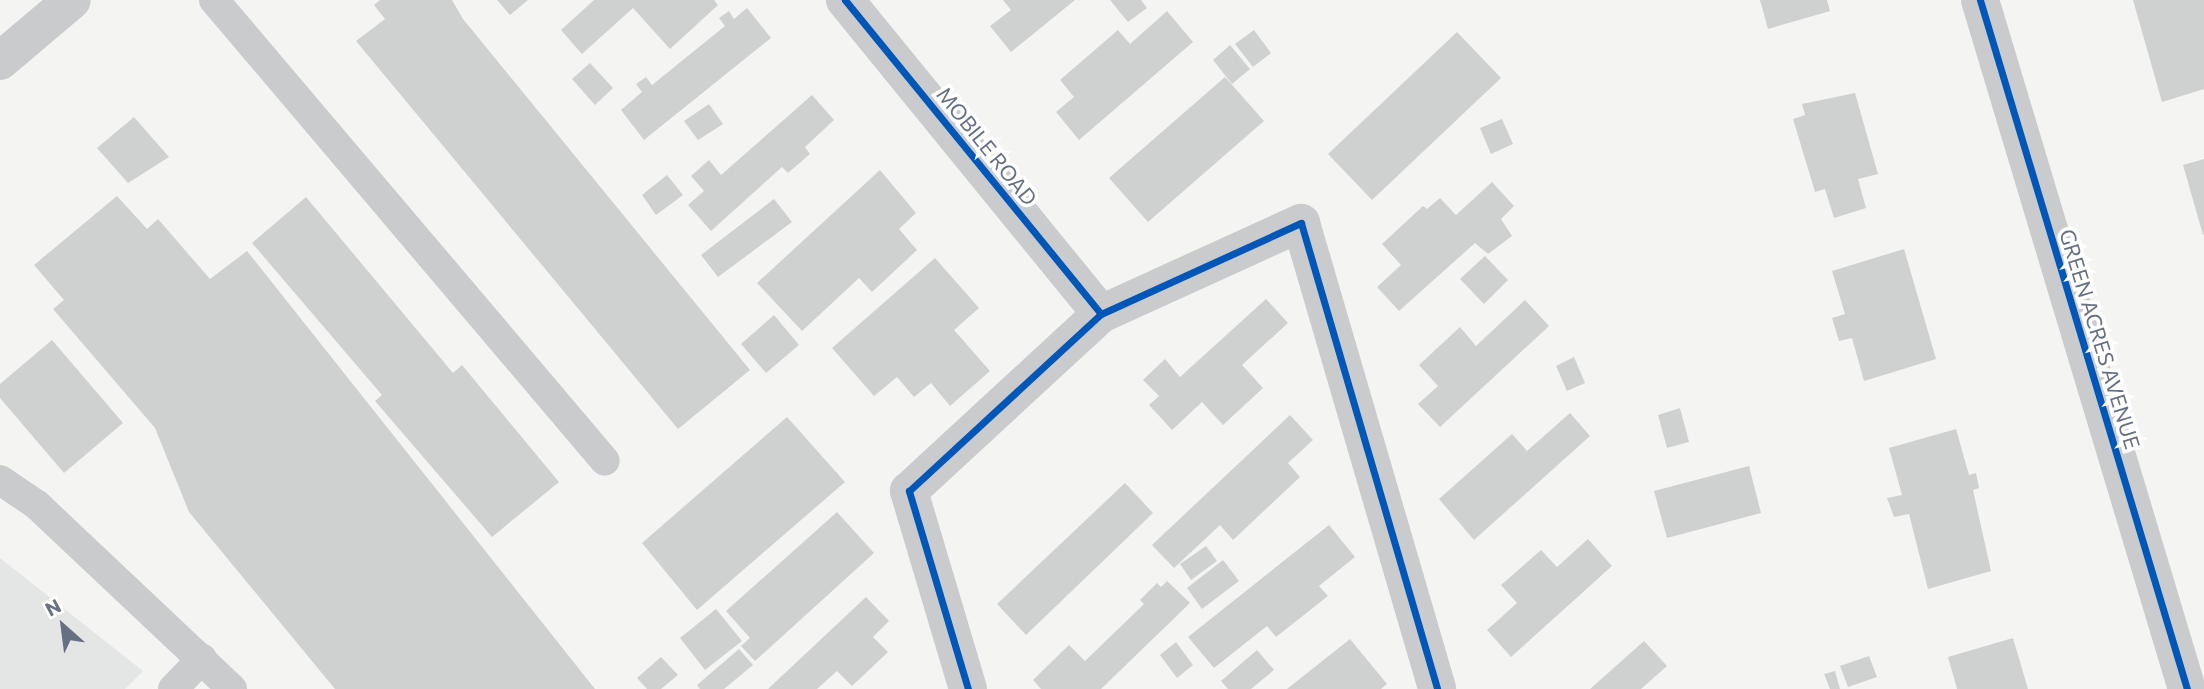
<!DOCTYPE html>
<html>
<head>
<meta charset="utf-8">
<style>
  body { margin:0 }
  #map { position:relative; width:2204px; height:689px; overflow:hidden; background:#f4f5f3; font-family:Commissioner,sans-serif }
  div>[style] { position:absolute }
  .built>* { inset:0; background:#e4e6e6 }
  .building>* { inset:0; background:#cfd0d0 }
  .lane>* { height:30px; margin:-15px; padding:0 15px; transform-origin:15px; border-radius:15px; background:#cacbcd }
  .street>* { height:38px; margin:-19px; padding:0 19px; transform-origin:19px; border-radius:19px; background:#cacbcd }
  .cycleway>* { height:7px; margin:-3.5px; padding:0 3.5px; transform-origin:3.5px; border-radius:3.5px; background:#0057b8 }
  span { translate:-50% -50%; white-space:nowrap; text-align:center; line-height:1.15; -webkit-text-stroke:7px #fff; paint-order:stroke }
  .street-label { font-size:21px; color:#667082 }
  .north { position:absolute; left:28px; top:591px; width:70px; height:70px; -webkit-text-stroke:5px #fff; paint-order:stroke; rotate:332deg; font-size:19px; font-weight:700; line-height:28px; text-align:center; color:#667082 }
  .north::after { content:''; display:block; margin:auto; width:24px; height:32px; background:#667082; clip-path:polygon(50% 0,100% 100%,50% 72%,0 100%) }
</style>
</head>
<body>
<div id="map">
  <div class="built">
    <div style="clip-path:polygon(0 558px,143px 671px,125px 689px,0 689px)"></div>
  </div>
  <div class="building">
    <div style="clip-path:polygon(380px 0,452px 0,463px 19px,750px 370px,678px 429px,356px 41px,385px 19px,374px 5px)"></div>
    <div style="clip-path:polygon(497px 0,528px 0,510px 15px)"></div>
    <div style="clip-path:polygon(594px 0,714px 0,718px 5px,670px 49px,633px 8px,582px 54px,561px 30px)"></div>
    <div style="clip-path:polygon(1003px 0,1075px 0,1011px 52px,990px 26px,1011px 10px)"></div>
    <div style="clip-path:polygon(1110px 0,1141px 0,1147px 8px,1128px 22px)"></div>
    <div style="clip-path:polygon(1760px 0,1827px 0,1830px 11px,1768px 29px)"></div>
    <div style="clip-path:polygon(2133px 0,2204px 0,2204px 89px,2162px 102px)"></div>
    <div style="clip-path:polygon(747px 8px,771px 38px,644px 140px,621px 110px,642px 92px,636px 84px,646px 77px,652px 85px,725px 26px,719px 18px,729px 11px,734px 19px)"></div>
    <div style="clip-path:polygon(1167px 11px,1193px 42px,1079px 140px,1056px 112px,1074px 97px,1060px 80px,1118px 30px,1130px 44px)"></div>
    <div style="clip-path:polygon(1254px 30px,1271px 53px,1253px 67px,1235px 44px)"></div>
    <div style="clip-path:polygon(1457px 32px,1501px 78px,1372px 200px,1328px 154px)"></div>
    <div style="clip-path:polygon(1230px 45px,1250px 69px,1232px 84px,1213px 60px)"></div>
    <div style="clip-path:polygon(590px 63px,613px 88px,595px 105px,572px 79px)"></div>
    <div style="clip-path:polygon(1225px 77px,1264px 121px,1148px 222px,1109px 178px)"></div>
    <div style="clip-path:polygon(1855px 93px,1878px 174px,1858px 179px,1866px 208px,1834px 218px,1825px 189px,1815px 192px,1793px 119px,1805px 115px,1802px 104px)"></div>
    <div style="clip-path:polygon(812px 95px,834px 120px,805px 147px,810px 154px,788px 173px,782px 167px,711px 231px,688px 205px,704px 191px,691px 176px,709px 160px,721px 175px)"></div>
    <div style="clip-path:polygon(709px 104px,723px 124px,698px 140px,684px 121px)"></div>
    <div style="clip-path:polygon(134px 117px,169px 157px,128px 183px,97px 148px)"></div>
    <div style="clip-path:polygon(1502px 119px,1513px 144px,1491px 154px,1480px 128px)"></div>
    <div style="clip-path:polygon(2204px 159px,2204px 235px,2203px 235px,2183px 165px)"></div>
    <div style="clip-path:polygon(880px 170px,916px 213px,899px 229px,917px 250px,872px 292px,859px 278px,802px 331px,757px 283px)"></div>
    <div style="clip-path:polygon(667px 175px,683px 195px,656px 215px,642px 195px)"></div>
    <div style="clip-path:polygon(1492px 182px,1514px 206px,1501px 219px,1512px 236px,1488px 254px,1475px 243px,1399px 311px,1377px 287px,1401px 265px,1382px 244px,1423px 206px,1427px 209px,1440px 198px,1456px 215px)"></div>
    <div style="clip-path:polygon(117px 196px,147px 229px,158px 219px,210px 279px,247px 251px,595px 689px,335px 689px,189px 512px,155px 428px,53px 309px,64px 300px,34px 265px)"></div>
    <div style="clip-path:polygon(306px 197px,453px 373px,462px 365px,559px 482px,492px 537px,375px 401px,382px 395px,252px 243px)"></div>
    <div style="clip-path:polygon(774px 199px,792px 222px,718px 277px,701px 255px)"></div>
    <div style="clip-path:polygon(1904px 249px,1936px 359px,1864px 381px,1852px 338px,1839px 341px,1832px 318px,1845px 314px,1832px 271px)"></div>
    <div style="clip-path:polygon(1485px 256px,1508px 280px,1484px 304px,1460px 279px)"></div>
    <div style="clip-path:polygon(935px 258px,979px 308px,954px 330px,990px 371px,950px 406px,931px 383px,914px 397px,897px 377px,874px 396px,832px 348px)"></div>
    <div style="clip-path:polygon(1266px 299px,1288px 323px,1242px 365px,1263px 388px,1223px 425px,1202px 402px,1172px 430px,1149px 405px,1159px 396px,1143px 380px,1165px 359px,1180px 377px)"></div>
    <div style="clip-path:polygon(1525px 300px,1549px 326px,1440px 427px,1418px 404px,1438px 386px,1419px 365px,1460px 327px,1476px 346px)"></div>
    <div style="clip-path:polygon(774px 315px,799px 345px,766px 373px,741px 344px)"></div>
    <div style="clip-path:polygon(52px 340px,123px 423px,64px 473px,0 398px,0 384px)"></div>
    <div style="clip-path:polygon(1574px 357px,1585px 383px,1567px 391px,1556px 366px)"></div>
    <div style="clip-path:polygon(1680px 408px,1689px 442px,1667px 448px,1658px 415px)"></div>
    <div style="clip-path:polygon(1570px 413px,1590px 436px,1474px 540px,1439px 499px,1512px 434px,1527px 451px)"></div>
    <div style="clip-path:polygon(1290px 415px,1313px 440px,1288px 463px,1300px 477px,1233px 540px,1220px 525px,1174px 568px,1152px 545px)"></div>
    <div style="clip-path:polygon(787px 417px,845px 482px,697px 610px,642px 543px)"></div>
    <div style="clip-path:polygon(1956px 429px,1969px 475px,1976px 473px,1979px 488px,1973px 490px,1991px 571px,1928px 589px,1909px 514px,1894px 517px,1887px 498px,1902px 495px,1889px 448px)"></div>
    <div style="clip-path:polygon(1749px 466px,1761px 513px,1667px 538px,1654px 491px)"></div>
    <div style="clip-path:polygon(1125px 483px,1153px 513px,1026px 635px,997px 604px)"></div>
    <div style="clip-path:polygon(837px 512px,874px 553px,755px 661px,741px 646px,750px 638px,726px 611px)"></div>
    <div style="clip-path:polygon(1329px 525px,1355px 557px,1319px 586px,1328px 596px,1276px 637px,1267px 626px,1214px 668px,1188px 637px)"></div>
    <div style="clip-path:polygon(1588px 539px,1612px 566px,1511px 657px,1487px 630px,1517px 603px,1501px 585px,1541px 550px,1557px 567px)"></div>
    <div style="clip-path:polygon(1206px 546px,1217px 561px,1191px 580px,1180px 564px)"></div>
    <div style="clip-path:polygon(1223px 560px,1239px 581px,1202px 609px,1187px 588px)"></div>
    <div style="clip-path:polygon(1167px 581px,1190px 603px,1101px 689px,1041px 689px,1033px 680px,1069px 645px,1085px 661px,1144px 604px,1140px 600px,1157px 583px,1161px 587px)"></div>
    <div style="clip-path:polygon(866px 597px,889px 621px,873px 637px,888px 652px,852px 686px,837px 671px,817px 689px,768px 689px)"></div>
    <div style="clip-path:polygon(716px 609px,742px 641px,705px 670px,680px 638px)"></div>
    <div style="clip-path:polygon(2013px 638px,2028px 689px,1957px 689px,1948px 657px)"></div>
    <div style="clip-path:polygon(1350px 639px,1387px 684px,1381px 689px,1287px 689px)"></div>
    <div style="clip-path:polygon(1644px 641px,1667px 666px,1641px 689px,1590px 689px)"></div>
    <div style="clip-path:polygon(1176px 642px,1193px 665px,1177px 678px,1160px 655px)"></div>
    <div style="clip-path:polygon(739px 649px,753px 665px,724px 689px,700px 689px,697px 685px)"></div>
    <div style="clip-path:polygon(1257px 650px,1274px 670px,1251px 689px,1228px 689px,1221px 681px)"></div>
    <div style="clip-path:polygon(1869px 656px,1877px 677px,1848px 687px,1840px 666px)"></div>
    <div style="clip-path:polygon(661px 657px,678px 675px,661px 689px,647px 689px,637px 678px)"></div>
    <div style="clip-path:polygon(1835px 671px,1840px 689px,1830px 689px,1824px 674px)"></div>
  </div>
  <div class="lane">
    <div style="left:214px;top:0;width:604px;rotate:49.7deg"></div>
    <div style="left:0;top:480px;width:45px;rotate:34deg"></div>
    <div style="left:37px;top:505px;width:268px;rotate:43.3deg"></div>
    <div style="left:173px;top:689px;width:42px;rotate:-46deg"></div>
  </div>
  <div class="street">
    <div style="left:845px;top:0;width:405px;rotate:50.8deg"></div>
    <div style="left:1980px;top:0;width:719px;rotate:73.28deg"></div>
    <div style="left:0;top:61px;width:94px;rotate:-40.3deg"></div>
    <div style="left:968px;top:689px;width:207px;rotate:-106.6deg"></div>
    <div style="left:909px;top:491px;width:261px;rotate:-42.7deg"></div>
    <div style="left:1101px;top:314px;width:220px;rotate:-24.5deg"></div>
    <div style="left:1301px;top:223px;width:485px;rotate:73.7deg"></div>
  </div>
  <div class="cycleway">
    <div style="left:845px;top:0;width:405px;rotate:50.8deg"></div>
    <div style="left:1980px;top:0;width:719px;rotate:73.28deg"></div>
    <div style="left:968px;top:689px;width:207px;rotate:-106.6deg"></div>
    <div style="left:909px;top:491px;width:261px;rotate:-42.7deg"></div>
    <div style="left:1101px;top:314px;width:220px;rotate:-24.5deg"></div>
    <div style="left:1301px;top:223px;width:485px;rotate:73.7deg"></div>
  </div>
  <div class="street-label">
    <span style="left:987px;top:146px;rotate:51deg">MOBILE ROAD</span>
    <span style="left:2100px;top:339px;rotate:73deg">GREEN ACRES AVENUE</span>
  </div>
  <div class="north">N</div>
</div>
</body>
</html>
